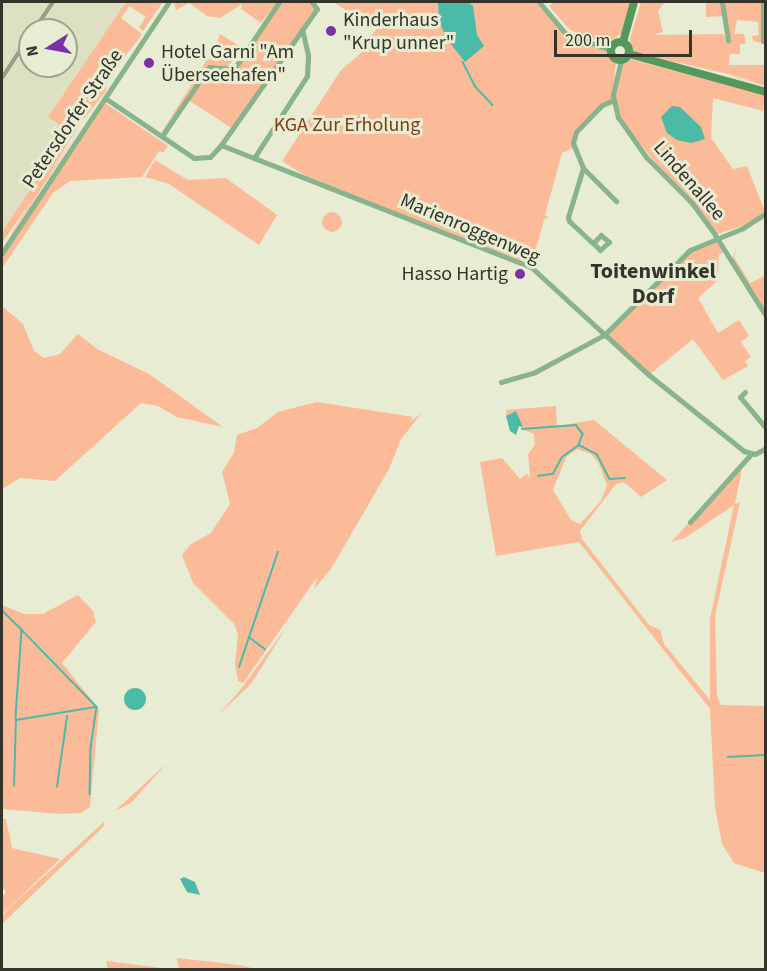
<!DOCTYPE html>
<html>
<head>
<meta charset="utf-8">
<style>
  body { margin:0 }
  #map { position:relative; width:767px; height:971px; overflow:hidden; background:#e8ecd2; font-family:"Source Sans 3",sans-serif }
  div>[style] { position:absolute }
  .built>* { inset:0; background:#dde1c1 }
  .green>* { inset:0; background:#fbba98 }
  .round { border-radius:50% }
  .water>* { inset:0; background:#4bbaa7 }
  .stream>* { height:1.5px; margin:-0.75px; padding:0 0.75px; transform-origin:0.75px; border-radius:0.75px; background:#4bbaa7 }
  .street>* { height:5px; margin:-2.5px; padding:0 2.5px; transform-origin:2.5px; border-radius:2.5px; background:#88b38b }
  .secondary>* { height:8px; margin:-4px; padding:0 4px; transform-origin:4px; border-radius:4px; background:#54985d }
  .secondary>.ring { margin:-4px; padding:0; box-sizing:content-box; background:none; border:8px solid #54985d; border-radius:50% }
  .rail>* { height:4px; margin-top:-2px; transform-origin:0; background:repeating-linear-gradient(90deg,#e8ecd2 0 4.5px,#969885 0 9px); box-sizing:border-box; border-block:2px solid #969885 }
  .dots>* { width:16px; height:16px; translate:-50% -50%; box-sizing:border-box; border:3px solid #e8ecd2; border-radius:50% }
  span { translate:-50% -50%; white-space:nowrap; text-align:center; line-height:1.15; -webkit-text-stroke:6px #e8ecd2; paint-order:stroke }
  .poi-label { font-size:20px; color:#33342a }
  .left { translate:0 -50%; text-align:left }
  .right { translate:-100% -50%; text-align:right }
  .street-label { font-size:20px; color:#33342a }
  .park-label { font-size:20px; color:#7f3c10 }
  .quarter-label { font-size:22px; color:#33342a; font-weight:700 }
  .frame { position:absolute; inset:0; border:3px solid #33342a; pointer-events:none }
  .north { position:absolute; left:18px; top:18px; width:60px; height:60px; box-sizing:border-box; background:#e8ecd2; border:2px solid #a0a28f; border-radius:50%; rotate:259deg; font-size:16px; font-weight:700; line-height:24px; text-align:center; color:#33342a }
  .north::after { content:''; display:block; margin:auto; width:21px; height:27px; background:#7931a4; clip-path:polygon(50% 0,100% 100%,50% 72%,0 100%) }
  .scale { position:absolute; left:554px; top:30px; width:138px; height:27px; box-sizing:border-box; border:3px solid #33342a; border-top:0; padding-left:8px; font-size:18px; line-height:21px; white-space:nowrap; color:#33342a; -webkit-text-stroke:4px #e8ecd2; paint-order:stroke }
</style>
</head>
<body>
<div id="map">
  <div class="built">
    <div style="clip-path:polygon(evenodd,2px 2px,126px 2px,48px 117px,69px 132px,2px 232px,2px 2px,30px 30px,66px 30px,66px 66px,30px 66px,30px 30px)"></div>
  </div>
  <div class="green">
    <div style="clip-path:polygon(126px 2px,163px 2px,143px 31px,139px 27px,146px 17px,129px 6px,121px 18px,142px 34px,139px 39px,116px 67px,108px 60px,101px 63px,61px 126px,48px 117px)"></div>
    <div style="clip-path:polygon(174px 2px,277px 2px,261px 23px,241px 9px,242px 4px,220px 18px,207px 16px,189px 3px,176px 10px)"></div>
    <div style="clip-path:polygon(279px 2px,312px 2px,317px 7px,233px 129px,187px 99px,160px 135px,208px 58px,211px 60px,220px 34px,241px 47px,227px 69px,231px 71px)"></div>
    <div style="clip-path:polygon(333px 2px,536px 2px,569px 39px,609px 52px,616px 63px,612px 100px,576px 132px,573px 148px,562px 153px,545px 215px,549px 217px,544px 220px,531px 267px,315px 182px,282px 161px,341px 70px,361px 53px,376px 29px)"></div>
    <div style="clip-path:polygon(554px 2px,631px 2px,623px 32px,608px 44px,570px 30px,549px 6px)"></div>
    <div style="clip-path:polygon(evenodd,641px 2px,665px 2px,658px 11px,663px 32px,653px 35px,723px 34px,727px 40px,724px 16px,706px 17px,706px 2px,763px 2px,765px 86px,730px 74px,765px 90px,728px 74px,632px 52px,630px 39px,641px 2px,737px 20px,758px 22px,759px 35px,752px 36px,753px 41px,765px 44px,764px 65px,729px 65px,730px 54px,740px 54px,740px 44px,746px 44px,744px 34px,734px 34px,737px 20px)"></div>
    <div style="clip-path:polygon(630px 59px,765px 95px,763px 111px,713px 98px,711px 138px,733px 169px,747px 166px,765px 212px,745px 225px,715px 235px,618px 117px,613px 96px,620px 64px)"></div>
    <div style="clip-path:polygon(108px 81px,102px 92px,107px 86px,106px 91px,84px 119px,77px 108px,96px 86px)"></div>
    <div style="clip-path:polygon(105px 103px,168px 146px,163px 153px,159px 151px,142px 177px,70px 181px,53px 193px,2px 268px,2px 258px)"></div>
    <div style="clip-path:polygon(73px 117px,82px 121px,44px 182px,83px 125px,2px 249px,33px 198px,2px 243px,2px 232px,69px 132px,64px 128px)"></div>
    <div style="clip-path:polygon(155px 160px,188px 180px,226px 178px,277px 215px,259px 245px,169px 184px,145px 177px)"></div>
    <div class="round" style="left:322px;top:212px;width:20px;height:20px"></div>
    <div style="clip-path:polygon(718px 239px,726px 250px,719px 255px,718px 280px,698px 298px,718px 333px,739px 320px,749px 336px,741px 342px,751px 357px,745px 361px,748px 366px,723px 380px,693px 339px,649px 375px,604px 335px,684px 256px)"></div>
    <div style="clip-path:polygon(738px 243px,734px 257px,750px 283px,765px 276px,765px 315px,732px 259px)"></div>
    <div style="clip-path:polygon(2px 306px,23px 324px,34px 351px,44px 358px,60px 354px,78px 334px,97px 349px,149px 374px,223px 427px,177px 417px,158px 406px,141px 403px,55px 481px,20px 478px,2px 489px)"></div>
    <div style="clip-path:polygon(317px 402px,413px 417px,410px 421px,421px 414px,401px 439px,389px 469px,331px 569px,314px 589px,318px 576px,243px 683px,238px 681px,235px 664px,238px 635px,234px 624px,193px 583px,182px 555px,191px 544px,211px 533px,230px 504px,222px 472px,234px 453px,237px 435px,257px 428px,278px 412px)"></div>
    <div style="clip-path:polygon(evenodd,556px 406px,557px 426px,594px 420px,667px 480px,641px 497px,624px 482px,616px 484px,580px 531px,582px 539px,649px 625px,660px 630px,664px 644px,710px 700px,710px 619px,734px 505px,685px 538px,671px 542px,743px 464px,735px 504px,740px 502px,715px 616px,717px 696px,721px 705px,765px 706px,765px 873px,734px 863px,722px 844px,715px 807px,710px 709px,579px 542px,496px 556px,480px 462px,502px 458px,520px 479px,526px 474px,530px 477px,528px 454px,535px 445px,534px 434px,522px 429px,516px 411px,506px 416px,506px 410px,556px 406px,577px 449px,591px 454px,599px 464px,607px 485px,601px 501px,580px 524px,571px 520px,553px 490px,566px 457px,577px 449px)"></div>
    <div style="clip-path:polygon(78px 595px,93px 611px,96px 622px,62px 663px,99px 709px,90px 807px,81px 813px,59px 814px,2px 809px,2px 605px,24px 614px,43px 614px)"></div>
    <div style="clip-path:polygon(286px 628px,251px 684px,217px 716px,237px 694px)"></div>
    <div style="clip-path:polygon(166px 764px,131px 803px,115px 811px)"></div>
    <div style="clip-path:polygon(2px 819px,6px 819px,12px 848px,60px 859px,2px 914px,2px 897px,6px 892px,2px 887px)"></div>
    <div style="clip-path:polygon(104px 822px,104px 826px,2px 924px,2px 916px,11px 906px)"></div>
    <div style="clip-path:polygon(177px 958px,239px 965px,256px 969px,179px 969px)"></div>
    <div style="clip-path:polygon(106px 961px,169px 969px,108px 969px)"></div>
  </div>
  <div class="water">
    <div style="clip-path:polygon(438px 2px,468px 2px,473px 6px,477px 35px,484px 46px,465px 62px,446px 38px,439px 21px)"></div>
    <div style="clip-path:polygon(672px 106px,680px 107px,701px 127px,705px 139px,691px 143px,677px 140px,667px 133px,661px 117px)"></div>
    <div style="clip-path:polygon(516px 411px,523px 427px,519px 426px,516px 435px,510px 431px,506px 416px)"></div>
    <div class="round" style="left:124px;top:688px;width:22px;height:22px"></div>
    <div style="clip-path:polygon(184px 877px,195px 882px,200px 895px,187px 892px,180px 879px)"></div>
  </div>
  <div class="stream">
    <div style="left:463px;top:62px;width:27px;rotate:63deg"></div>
    <div style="left:475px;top:86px;width:26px;rotate:47deg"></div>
    <div style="left:522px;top:429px;width:54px;rotate:-4.2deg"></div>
    <div style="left:576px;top:425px;width:11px;rotate:52deg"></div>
    <div style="left:583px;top:434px;width:12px;rotate:110deg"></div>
    <div style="left:579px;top:445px;width:20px;rotate:27deg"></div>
    <div style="left:597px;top:454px;width:28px;rotate:63deg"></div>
    <div style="left:610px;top:479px;width:15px;rotate:-4deg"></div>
    <div style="left:538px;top:476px;width:15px;rotate:-8deg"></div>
    <div style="left:553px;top:474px;width:19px;rotate:-62deg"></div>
    <div style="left:562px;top:457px;width:21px;rotate:-35deg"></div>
    <div style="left:2px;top:610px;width:28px;rotate:45deg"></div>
    <div style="left:22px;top:630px;width:89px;rotate:93.9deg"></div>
    <div style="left:22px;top:630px;width:107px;rotate:45.8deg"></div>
    <div style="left:97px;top:707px;width:41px;rotate:98.3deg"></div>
    <div style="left:91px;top:748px;width:46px;rotate:91.2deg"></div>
    <div style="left:249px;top:637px;width:20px;rotate:37deg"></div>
    <div style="left:239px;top:667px;width:121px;rotate:-71.3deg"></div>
    <div style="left:728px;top:757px;width:38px;rotate:-3deg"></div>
    <div style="left:14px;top:786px;width:66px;rotate:-88.3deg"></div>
    <div style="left:16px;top:720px;width:80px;rotate:-9.3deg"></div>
    <div style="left:57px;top:787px;width:71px;rotate:-81.9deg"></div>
  </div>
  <div class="street">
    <div style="left:539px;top:2px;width:42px;rotate:49.8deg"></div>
    <div style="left:566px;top:34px;width:48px;rotate:19.6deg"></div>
    <div style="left:722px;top:2px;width:39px;rotate:81deg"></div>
    <div style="left:763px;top:41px;width:39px;rotate:-90deg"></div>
    <div style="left:621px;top:60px;width:37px;rotate:103deg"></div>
    <div style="left:613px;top:96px;width:22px;rotate:77deg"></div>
    <div style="left:618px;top:117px;width:49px;rotate:55deg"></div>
    <div style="left:646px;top:157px;width:65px;rotate:45deg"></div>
    <div style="left:692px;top:203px;width:39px;rotate:54deg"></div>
    <div style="left:715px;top:235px;width:96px;rotate:57.8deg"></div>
    <div style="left:105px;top:98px;width:107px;rotate:34deg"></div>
    <div style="left:194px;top:158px;width:16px;rotate:-4deg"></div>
    <div style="left:210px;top:157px;width:16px;rotate:-47deg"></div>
    <div style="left:221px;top:145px;width:333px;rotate:21.5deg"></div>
    <div style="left:531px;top:267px;width:160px;rotate:42.5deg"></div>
    <div style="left:649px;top:375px;width:122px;rotate:38.7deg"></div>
    <div style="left:744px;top:451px;width:11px;rotate:15deg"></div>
    <div style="left:755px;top:454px;width:13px;rotate:-29deg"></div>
    <div style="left:614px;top:100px;width:13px;rotate:157deg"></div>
    <div style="left:602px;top:105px;width:37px;rotate:134deg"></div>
    <div style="left:576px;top:132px;width:11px;rotate:105deg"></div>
    <div style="left:573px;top:143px;width:27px;rotate:68deg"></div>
    <div style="left:583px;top:168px;width:47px;rotate:45deg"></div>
    <div style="left:162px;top:136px;width:83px;rotate:-55.7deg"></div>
    <div style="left:209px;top:67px;width:25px;rotate:5deg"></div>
    <div style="left:234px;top:69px;width:81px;rotate:-56.1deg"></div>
    <div style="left:221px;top:145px;width:166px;rotate:-54.8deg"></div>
    <div style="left:317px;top:9px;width:9px;rotate:-126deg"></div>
    <div style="left:254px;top:158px;width:98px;rotate:-57.1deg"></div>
    <div style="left:307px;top:76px;width:21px;rotate:-87deg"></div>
    <div style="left:308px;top:55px;width:26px;rotate:-103deg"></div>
    <div style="left:583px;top:168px;width:51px;rotate:107deg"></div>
    <div style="left:568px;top:217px;width:4px;rotate:76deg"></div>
    <div style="left:569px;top:221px;width:33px;rotate:43deg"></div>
    <div style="left:593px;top:243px;width:10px;rotate:45deg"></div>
    <div style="left:600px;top:250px;width:12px;rotate:-42deg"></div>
    <div style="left:609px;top:242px;width:11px;rotate:-139deg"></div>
    <div style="left:601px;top:235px;width:11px;rotate:135deg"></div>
    <div style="left:2px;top:253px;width:301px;rotate:-56.4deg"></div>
    <div style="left:501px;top:382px;width:35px;rotate:-16deg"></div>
    <div style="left:535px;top:372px;width:78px;rotate:-28.2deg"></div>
    <div style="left:604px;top:335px;width:121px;rotate:-44.7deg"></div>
    <div style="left:690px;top:250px;width:57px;rotate:-22.5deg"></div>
    <div style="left:743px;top:228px;width:27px;rotate:-33deg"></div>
    <div style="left:745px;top:392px;width:7px;rotate:135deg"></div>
    <div style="left:740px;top:397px;width:40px;rotate:50deg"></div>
    <div style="left:690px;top:522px;width:91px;rotate:-48.1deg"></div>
  </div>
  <div class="secondary">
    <div class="ring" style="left:611px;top:42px;width:10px;height:10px"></div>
    <div style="left:623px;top:42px;width:41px;rotate:-74.6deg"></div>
    <div style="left:629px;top:54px;width:142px;rotate:15.5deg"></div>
  </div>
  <div class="rail">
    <div style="left:34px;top:30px;width:34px;rotate:-56deg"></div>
    <div style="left:2px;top:78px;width:51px;rotate:-56.9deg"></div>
  </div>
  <div class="dots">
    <div style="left:331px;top:31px;background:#7931a4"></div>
    <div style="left:149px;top:63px;background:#7931a4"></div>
    <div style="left:520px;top:274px;background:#7931a4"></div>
  </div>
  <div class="poi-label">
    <span class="left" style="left:343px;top:32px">Kinderhaus<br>"Krup unner"</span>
    <span class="left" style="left:161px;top:64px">Hotel Garni "Am<br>Überseehafen"</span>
    <span class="right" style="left:508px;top:274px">Hasso Hartig</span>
  </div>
  <div class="street-label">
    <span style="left:73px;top:119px;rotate:-56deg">Petersdorfer Straße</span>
    <span style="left:689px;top:181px;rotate:49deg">Lindenallee</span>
    <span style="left:470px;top:229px;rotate:23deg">Marienroggenweg</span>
  </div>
  <div class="park-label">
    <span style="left:347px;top:125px">KGA Zur Erholung</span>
  </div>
  <div class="quarter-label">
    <span style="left:653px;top:284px">Toitenwinkel<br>Dorf</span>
  </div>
  <div class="frame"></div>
  <div class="north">N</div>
  <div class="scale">200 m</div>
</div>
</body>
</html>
